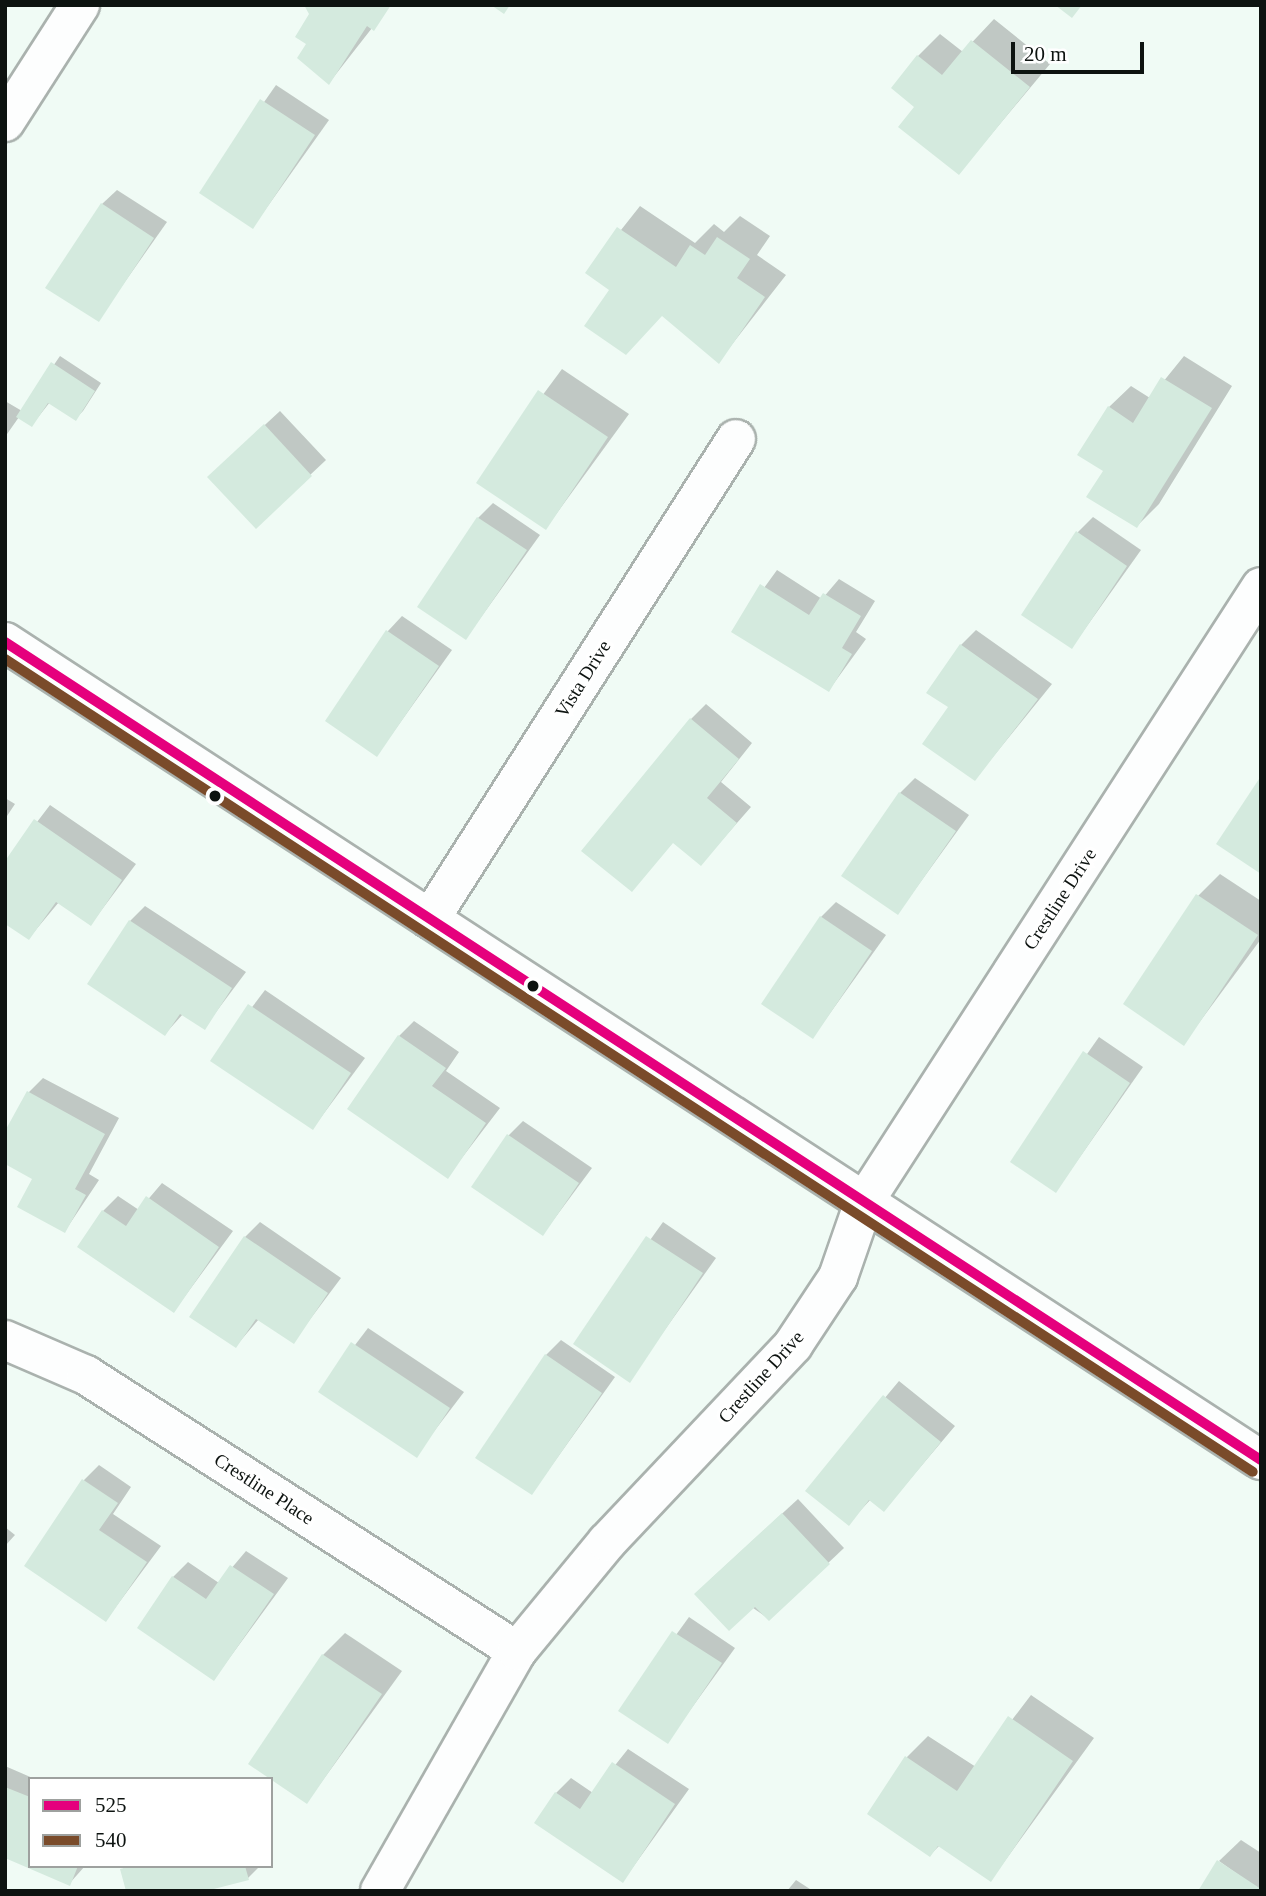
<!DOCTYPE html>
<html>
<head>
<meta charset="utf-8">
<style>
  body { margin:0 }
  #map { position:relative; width:1266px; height:1896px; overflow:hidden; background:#f0fbf5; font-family:"Times New Roman",serif }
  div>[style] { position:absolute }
  .shadow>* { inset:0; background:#0003 }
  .building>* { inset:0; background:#d4eade }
  .roads { filter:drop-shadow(2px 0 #aab2ae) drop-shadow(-2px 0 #aab2ae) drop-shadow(0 2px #aab2ae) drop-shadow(0 -2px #aab2ae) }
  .minor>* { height:38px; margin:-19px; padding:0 19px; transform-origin:19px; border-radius:19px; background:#fdfefe }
  .secondary>* { height:38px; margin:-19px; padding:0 19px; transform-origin:19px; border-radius:19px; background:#fdfefe }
  .bus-1>* { height:10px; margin:-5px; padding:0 5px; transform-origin:5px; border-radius:5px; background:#e5007d }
  .bus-2>* { height:10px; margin:-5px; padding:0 5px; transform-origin:5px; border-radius:5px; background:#7a4b2a }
  .dots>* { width:19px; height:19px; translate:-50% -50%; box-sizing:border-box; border:4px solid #fff; border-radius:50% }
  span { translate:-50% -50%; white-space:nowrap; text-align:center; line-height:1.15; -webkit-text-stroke:7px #fff; paint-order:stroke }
  .street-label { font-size:19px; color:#0d1310 }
  .frame { position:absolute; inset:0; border:7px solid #0d1310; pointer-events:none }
  .legend { position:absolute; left:28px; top:1777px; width:245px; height:91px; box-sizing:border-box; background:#fff; border:2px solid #9ea19f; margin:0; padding:9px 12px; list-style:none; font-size:21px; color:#0d1310 }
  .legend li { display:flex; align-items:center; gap:14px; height:35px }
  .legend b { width:35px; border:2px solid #9ea19f }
  .scale { position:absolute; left:1011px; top:42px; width:133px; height:32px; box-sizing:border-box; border:4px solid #0d1310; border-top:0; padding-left:9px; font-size:21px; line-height:24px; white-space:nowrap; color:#0d1310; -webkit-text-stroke:5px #fff; paint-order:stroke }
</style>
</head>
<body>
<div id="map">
  <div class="shadow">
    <div style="clip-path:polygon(306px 5px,390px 5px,329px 83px,309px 44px,312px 14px)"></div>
    <div style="clip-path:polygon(994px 19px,1050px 64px,959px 173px,917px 107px,918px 56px,940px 34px,963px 52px)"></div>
    <div style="clip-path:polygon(276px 85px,329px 120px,253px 227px,201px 192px)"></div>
    <div style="clip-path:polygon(117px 190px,167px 222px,98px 320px,102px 204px)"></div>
    <div style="clip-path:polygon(640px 206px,695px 243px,714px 224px,724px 232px,740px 216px,770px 236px,757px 255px,786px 275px,719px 361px,663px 314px,626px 353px,612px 290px,587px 273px)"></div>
    <div style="clip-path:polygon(60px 356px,101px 383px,83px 411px,76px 418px,50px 402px,32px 425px,19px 417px,5px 437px,5px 401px,22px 411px)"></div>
    <div style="clip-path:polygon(1184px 356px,1232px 386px,1159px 504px,1137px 526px,1105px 470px,1109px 407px,1131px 386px,1150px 398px)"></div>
    <div style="clip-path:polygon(562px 369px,629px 414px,546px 528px,478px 482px)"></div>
    <div style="clip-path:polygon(280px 411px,326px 460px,256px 526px,225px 462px)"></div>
    <div style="clip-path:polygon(493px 503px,540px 535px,466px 638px,478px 518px)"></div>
    <div style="clip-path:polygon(1093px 517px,1141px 550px,1072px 647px,1078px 532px)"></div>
    <div style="clip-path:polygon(777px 570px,822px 599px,839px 579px,875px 601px,856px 632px,866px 639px,829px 690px,733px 631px)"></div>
    <div style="clip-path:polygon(402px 616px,452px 650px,377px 755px,388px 631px)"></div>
    <div style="clip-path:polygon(976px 630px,1052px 684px,975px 779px,950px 707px,961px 645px)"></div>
    <div style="clip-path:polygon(706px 704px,752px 743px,721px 782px,751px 807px,701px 864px,674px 841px,632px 890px,691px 719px)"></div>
    <div style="clip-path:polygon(915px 778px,969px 815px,898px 913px,900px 793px)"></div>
    <div style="clip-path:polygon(5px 798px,15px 804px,5px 819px)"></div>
    <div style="clip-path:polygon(50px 805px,136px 864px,91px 924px,59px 902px,29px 938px,5px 864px)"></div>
    <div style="clip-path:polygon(1220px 874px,1261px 901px,1261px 939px,1184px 1043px,1198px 896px)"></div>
    <div style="clip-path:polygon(836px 902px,886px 935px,813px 1037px,821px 917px)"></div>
    <div style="clip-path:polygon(145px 906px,246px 972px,204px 1028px,183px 1014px,165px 1034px,130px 921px)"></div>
    <div style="clip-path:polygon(265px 990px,365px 1058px,313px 1128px,212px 1060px)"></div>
    <div style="clip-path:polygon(414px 1021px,459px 1052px,446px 1071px,500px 1108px,448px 1176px,399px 1036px)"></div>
    <div style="clip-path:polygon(1099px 1037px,1143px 1067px,1056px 1191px,1012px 1161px)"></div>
    <div style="clip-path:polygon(43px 1078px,119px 1118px,89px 1174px,99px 1180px,65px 1231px,35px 1178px,28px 1093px)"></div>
    <div style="clip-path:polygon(523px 1121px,592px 1168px,543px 1234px,508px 1136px)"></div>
    <div style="clip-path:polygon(162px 1183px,233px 1231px,174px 1311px,103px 1211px,118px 1196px,139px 1210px)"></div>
    <div style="clip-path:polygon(260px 1222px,341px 1278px,293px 1342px,259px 1319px,236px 1346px,245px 1237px)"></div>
    <div style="clip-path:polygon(663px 1222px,716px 1258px,629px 1380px,576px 1344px)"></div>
    <div style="clip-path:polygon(368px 1328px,464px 1392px,416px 1455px,320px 1391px)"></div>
    <div style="clip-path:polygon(561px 1340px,615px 1377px,532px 1493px,546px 1355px)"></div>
    <div style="clip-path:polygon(899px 1381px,955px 1426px,884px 1510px,871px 1499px,849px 1523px,808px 1490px)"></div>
    <div style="clip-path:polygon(99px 1465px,131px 1487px,113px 1514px,161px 1546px,106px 1620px,84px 1480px)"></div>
    <div style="clip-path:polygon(798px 1499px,844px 1548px,769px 1619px,711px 1579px)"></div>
    <div style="clip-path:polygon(5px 1527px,15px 1535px,5px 1546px)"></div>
    <div style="clip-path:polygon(246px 1551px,288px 1578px,214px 1679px,173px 1577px,188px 1562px,219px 1583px)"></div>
    <div style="clip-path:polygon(689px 1617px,735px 1648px,667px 1742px,621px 1711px)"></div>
    <div style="clip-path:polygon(345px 1633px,402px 1671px,307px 1802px,323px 1655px)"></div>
    <div style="clip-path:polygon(1031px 1695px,1094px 1738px,991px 1880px,940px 1845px,930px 1855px,907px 1757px,928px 1736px,976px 1767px)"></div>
    <div style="clip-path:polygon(628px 1749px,689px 1789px,623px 1881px,556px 1793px,571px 1778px,593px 1793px)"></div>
    <div style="clip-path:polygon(5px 1766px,35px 1779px,30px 1779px,30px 1866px,85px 1866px,69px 1884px,5px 1856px)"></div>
    <div style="clip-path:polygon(1241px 1840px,1261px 1853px,1261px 1891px,1219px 1861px)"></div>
    <div style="clip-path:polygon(126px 1866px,260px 1866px,248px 1878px,122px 1870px)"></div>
    <div style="clip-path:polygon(796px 1880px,813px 1891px,787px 1891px)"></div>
  </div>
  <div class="building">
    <div style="clip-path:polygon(304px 5px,391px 5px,374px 31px,367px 26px,329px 85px,297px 58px,306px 44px,295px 37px,309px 14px)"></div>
    <div style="clip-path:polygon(491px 5px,510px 5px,504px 14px)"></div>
    <div style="clip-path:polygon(1055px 5px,1082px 5px,1072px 18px)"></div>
    <div style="clip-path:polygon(971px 40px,1030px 87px,959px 175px,898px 127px,914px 107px,891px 88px,917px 55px,942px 75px)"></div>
    <div style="clip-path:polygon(260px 99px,315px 135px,253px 229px,199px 193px)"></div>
    <div style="clip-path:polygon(101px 203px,154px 238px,99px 322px,45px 288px)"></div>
    <div style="clip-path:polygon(617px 227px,676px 267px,690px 245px,705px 255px,717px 237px,750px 259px,737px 278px,765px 297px,719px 364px,662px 316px,626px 355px,584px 326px,609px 290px,585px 273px)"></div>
    <div style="clip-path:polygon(51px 362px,95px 391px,76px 421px,48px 403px,32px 427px,16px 417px)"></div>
    <div style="clip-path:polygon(1161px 377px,1212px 408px,1137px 528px,1086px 497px,1103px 471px,1077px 455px,1108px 406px,1133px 423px)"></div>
    <div style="clip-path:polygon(538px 390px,608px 437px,546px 530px,476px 483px)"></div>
    <div style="clip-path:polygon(264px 424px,312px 476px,256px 529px,207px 477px)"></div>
    <div style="clip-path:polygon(477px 517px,527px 550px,466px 640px,417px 607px)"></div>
    <div style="clip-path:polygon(1076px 531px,1127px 566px,1072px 649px,1021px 615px)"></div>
    <div style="clip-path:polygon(760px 584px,809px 615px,823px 593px,861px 616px,842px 648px,852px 654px,829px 692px,731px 632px)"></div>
    <div style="clip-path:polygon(386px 630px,439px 666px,377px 757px,325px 721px)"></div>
    <div style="clip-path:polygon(960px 644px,1038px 699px,975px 781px,922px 744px,948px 707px,926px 693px)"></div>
    <div style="clip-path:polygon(690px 718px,739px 759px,707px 798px,737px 823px,701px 866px,673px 843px,632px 892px,581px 851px)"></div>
    <div style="clip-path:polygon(1261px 776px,1261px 874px,1216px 844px)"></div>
    <div style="clip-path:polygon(899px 792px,956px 831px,898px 915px,841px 876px)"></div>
    <div style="clip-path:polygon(34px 819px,122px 880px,91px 926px,56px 902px,29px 940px,5px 924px,5px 861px)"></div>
    <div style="clip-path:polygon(1196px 894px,1258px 935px,1184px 1046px,1123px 1004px)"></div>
    <div style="clip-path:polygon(820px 916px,872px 951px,813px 1039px,761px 1004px)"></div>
    <div style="clip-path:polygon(129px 920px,232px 988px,205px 1030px,180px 1014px,165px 1036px,87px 984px)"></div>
    <div style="clip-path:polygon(248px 1004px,351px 1073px,313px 1130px,210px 1061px)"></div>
    <div style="clip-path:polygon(398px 1035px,446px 1068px,432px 1086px,486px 1123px,448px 1179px,347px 1109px)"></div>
    <div style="clip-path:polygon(1083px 1051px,1130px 1083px,1056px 1193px,1010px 1162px)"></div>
    <div style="clip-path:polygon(27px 1091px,105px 1134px,75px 1189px,86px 1195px,65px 1233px,17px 1207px,32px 1179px,5px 1164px,5px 1131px)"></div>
    <div style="clip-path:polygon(507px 1134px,579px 1183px,543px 1236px,471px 1187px)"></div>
    <div style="clip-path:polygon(146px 1196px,219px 1247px,174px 1313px,77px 1247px,102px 1210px,126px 1226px)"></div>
    <div style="clip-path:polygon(244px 1236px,328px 1293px,294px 1344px,256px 1319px,236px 1348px,189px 1317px)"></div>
    <div style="clip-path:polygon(646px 1236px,703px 1273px,630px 1383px,573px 1344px)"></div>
    <div style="clip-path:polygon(351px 1342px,450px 1408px,417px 1458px,318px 1392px)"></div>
    <div style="clip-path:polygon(545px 1354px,602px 1393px,532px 1495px,475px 1458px)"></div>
    <div style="clip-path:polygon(883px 1395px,941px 1442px,884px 1512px,869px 1500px,849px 1526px,805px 1491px)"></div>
    <div style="clip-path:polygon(82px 1479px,118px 1503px,99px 1530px,147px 1562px,106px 1622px,24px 1566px)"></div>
    <div style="clip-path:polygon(782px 1513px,830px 1564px,769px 1621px,755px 1607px,729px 1631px,694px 1594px)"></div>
    <div style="clip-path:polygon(230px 1565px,274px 1594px,214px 1681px,137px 1628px,172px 1576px,206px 1599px)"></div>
    <div style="clip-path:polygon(672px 1631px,722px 1663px,668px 1744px,618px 1711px)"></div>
    <div style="clip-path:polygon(322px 1654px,382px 1694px,307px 1804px,248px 1764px)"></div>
    <div style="clip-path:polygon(1008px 1716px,1073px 1761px,991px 1882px,938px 1846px,930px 1857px,867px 1814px,905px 1756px,957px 1791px)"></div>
    <div style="clip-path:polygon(612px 1762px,675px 1804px,623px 1883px,534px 1823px,555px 1792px,580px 1809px)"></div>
    <div style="clip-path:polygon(5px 1787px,30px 1797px,30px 1866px,78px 1866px,70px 1886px,5px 1858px)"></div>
    <div style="clip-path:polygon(1217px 1860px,1261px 1889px,1261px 1891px,1198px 1891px)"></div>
    <div style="clip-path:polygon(132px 1866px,245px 1866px,249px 1880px,206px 1891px,126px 1891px,120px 1869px)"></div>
  </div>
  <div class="roads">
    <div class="minor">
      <div style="left:5px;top:122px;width:139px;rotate:-57.3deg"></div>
      <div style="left:430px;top:919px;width:569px;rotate:-57.48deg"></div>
      <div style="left:5px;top:1340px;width:88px;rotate:23.4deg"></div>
      <div style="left:86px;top:1375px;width:512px;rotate:32.63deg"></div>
      <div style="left:380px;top:1891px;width:276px;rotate:-60.3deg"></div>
      <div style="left:517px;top:1651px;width:141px;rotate:-50.5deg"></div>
      <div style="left:607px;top:1542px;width:271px;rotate:-46.6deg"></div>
      <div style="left:793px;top:1345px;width:82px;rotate:-56.5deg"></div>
      <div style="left:838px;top:1277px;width:79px;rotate:-70.9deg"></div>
      <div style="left:864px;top:1202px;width:732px;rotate:-57.16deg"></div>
    </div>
    <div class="secondary">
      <div style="left:5px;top:642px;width:1499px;rotate:33.08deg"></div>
    </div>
  </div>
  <div class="bus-1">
    <div style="left:5px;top:642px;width:1499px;rotate:33.08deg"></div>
  </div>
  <div class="bus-2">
    <div style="left:5px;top:659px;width:1489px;rotate:33.08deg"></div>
  </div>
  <div class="dots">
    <div style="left:215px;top:796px;background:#0d1310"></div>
    <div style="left:533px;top:986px;background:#0d1310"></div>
  </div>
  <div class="street-label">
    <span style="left:583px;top:679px;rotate:-58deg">Vista Drive</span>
    <span style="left:1060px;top:899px;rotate:-57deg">Crestline Drive</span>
    <span style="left:761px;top:1377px;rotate:-48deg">Crestline Drive</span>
    <span style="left:264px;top:1489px;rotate:33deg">Crestline Place</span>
  </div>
  <div class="frame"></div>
  <ul class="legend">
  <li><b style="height:9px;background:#e5007d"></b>525</li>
  <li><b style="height:9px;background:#7a4b2a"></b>540</li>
  </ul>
  <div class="scale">20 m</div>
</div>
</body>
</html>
